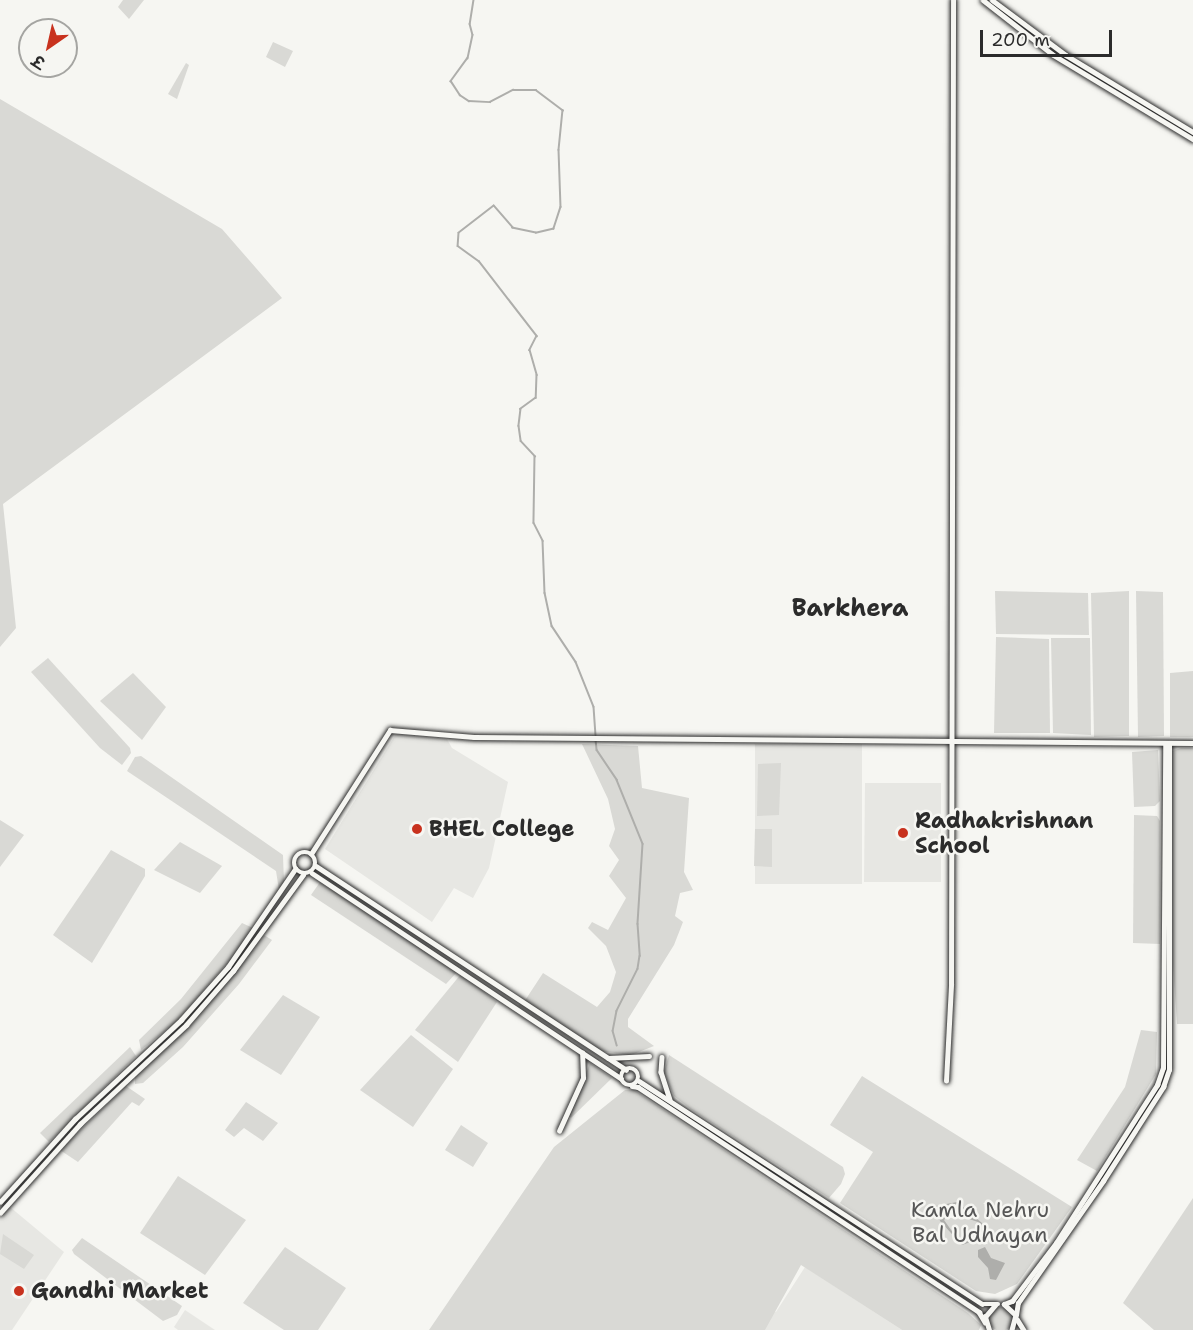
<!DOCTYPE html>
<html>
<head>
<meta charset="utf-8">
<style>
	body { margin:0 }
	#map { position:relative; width:1193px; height:1330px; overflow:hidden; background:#f6f6f2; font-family:"Shantell Sans","Playpen Sans Deva",sans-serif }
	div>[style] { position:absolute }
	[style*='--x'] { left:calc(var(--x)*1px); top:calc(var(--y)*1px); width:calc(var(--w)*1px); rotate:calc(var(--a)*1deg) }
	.built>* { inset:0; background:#e7e7e3 }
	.green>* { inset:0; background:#d9d9d5 }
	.round { border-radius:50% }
	.water>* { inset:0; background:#aeaeab }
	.stream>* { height:1.5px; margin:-0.75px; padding:0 0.75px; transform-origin:0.75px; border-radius:0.75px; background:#aeaeab }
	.roads { filter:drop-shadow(0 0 2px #2b2b2b) drop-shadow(0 0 2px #2b2b2b) }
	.secondary>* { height:4.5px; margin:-2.25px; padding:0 2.25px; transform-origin:2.25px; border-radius:2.25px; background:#f6f6f2 }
	.secondary>.ring { margin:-2.25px; padding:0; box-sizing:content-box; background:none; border:4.5px solid #f6f6f2; border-radius:50% }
	.dots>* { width:16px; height:16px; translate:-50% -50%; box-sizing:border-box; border:3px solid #f6f6f2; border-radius:50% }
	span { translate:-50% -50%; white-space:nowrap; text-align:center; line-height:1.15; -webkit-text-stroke:5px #f6f6f2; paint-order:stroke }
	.poi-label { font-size:22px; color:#2b2b2b; font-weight:700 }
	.left { translate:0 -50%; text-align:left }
	.park-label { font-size:22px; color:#565656 }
	.neighbourhood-label { font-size:24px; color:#2b2b2b; font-weight:700 }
	.north { position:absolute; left:18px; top:18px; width:60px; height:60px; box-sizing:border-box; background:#f6f6f2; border:2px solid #a5a5a2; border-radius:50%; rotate:214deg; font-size:16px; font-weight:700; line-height:24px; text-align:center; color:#2b2b2b }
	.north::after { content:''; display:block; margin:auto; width:21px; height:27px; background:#c8321e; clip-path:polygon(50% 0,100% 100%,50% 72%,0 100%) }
	.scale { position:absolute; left:980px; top:30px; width:132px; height:27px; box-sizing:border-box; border:3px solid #2b2b2b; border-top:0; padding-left:8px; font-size:18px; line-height:21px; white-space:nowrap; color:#2b2b2b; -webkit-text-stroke:4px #f6f6f2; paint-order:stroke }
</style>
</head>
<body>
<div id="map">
	<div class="built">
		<div style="clip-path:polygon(396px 734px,447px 739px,452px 748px,508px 782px,489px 868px,473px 898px,454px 888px,432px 922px,325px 849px)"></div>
		<div style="clip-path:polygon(755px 744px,862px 744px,862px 884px,755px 884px)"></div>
		<div style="clip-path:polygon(865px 783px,941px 783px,941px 882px,864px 882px)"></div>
		<div style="clip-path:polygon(591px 1191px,776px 1312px,805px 1267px,902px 1330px,481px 1330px)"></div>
		<div style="clip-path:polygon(10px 1207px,64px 1252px,12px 1330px,0 1330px,0 1217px)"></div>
		<div style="clip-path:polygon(185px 1310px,215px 1330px,178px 1330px,174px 1327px)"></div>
	</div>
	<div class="green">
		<div style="clip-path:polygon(123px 0,144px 0,129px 19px,118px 7px)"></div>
		<div style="clip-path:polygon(273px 42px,293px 51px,285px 67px,266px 57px)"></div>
		<div style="clip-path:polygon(186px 63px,189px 65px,177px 99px,168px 94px)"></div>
		<div style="clip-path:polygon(0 99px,222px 229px,282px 298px,3px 504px,16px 628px,0 647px)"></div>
		<div style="clip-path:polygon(995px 591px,1088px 593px,1089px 635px,996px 634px)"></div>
		<div style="clip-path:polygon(1129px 591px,1129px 736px,1094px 737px,1091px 593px)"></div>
		<div style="clip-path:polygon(1136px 591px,1163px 592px,1164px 736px,1138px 737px)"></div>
		<div style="clip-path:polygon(996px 637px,1049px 639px,1050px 733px,994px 733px)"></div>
		<div style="clip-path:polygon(1051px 638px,1090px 638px,1091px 735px,1053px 733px)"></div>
		<div style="clip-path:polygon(48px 658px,130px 748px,131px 753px,122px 765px,100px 748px,31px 672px)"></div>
		<div style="clip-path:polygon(1193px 671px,1193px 737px,1170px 737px,1170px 673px)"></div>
		<div style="clip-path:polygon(133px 673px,166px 707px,142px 740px,100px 701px)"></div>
		<div style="clip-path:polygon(582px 744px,638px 746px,642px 788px,689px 798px,684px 872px,693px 890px,680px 893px,675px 916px,683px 922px,674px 945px,628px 1019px,628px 1027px,654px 1046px,631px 1055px,599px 1051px,524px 1002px,543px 973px,597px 1007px,610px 992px,616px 972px,606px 946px,588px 928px,592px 922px,608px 930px,626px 898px,609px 876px,619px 860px,609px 846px,615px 829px,608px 799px)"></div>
		<div style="clip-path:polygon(1181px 748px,1193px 748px,1193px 1024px,1177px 1024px,1173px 964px,1172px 751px)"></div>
		<div style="clip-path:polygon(1158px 750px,1160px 801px,1155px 806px,1134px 807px,1132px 752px)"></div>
		<div style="clip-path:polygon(141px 756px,283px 855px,284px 883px,279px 890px,276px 871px,127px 771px,135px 757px)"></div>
		<div style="clip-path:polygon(781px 763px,779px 815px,757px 816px,758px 764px)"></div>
		<div style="clip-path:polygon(1134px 815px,1157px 816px,1160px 821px,1160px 944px,1133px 943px)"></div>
		<div style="clip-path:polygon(0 820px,24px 835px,0 867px)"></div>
		<div style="clip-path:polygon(755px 829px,772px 829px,772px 867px,754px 866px)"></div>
		<div style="clip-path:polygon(180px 842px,222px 866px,200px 893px,154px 870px)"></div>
		<div style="clip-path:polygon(111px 850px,145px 869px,145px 876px,92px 963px,53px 935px)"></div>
		<div style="clip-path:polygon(319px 871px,462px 966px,318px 873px)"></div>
		<div style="clip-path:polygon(320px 882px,457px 972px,446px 984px,311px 895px)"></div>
		<div style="clip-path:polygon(242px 923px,253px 928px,236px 953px,176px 1022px,141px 1050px,139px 1040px,181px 999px)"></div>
		<div style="clip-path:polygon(264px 935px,272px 940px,239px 984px,183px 1047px,143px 1083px,135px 1084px,135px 1076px,190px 1026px)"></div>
		<div style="clip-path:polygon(461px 974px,497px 1002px,458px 1062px,415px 1030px)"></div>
		<div style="clip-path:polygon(283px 995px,320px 1017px,281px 1075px,240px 1050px)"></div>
		<div style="clip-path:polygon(520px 1004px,617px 1069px,518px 1006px)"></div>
		<div style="clip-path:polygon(1141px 1030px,1157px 1032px,1156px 1074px,1097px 1171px,1077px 1160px,1125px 1087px)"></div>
		<div style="clip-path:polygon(411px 1035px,453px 1069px,413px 1127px,360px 1090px)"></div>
		<div style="clip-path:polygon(130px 1047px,136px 1056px,132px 1060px,49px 1142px,40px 1133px)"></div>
		<div style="clip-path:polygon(669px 1055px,843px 1167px,845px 1174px,841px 1184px,829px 1198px,692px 1110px,674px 1096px,664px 1072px)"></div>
		<div style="clip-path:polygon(590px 1063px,612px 1078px,571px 1118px,569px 1116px)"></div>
		<div style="clip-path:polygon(862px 1076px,1072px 1207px,1017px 1284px,995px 1294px,976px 1291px,840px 1203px,873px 1152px,830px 1125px)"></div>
		<div style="clip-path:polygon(643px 1084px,827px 1206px,642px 1086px)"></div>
		<div style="clip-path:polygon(126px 1086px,145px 1099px,139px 1106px,132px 1102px,78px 1162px,60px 1150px)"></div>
		<div style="clip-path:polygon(625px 1090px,634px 1090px,968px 1313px,981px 1325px,979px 1330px,902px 1330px,801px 1265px,765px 1330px,429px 1330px,554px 1147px)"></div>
		<div style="clip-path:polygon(246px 1102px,278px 1123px,263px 1141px,244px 1128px,234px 1137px,225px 1130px)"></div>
		<div style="clip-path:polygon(461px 1125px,488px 1143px,473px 1167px,445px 1150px)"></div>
		<div style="clip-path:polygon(178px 1176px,246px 1220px,205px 1275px,140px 1233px)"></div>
		<div style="clip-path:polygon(1193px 1198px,1193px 1330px,1154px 1330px,1123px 1303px)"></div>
		<div style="clip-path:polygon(835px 1212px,979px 1307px,978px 1308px)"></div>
		<div style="clip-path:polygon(3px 1234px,34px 1255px,24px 1269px,0 1254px)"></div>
		<div style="clip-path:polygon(82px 1238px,182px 1306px,177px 1315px,163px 1321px,74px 1254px,72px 1250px)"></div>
		<div style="clip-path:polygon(285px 1247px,346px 1288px,318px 1330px,284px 1330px,243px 1303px)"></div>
		<div class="round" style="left:989px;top:1307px;width:24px;height:24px"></div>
	</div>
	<div class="water">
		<div style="clip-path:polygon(evenodd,957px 1202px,982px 1223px,986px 1244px,976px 1240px,962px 1245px,940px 1221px,936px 1206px,957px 1202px,951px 1213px,978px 1222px,981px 1228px,978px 1236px,969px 1242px,956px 1237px,944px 1220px,951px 1213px)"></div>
		<div style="clip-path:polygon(985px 1247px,991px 1258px,1005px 1263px,996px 1280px,990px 1279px,988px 1268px,978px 1257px,978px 1250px)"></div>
	</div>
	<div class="stream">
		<div style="--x:474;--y:0;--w:24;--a:99"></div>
		<div style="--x:470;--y:24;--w:11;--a:75"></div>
		<div style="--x:473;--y:35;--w:24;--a:102"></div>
		<div style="--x:468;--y:58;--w:29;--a:126"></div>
		<div style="--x:451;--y:81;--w:17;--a:57"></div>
		<div style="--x:460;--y:95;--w:11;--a:34"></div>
		<div style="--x:469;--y:101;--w:21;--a:3"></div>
		<div style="--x:490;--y:102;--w:26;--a:-28"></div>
		<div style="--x:513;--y:90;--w:23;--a:0"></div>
		<div style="--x:536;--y:90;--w:34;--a:37"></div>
		<div style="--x:563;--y:110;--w:40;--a:95.7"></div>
		<div style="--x:559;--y:150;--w:57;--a:88"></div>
		<div style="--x:561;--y:207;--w:23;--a:108"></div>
		<div style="--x:554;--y:229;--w:18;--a:167"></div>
		<div style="--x:536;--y:233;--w:24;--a:-168"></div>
		<div style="--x:513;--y:228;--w:29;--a:-131"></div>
		<div style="--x:494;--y:206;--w:44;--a:142.4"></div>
		<div style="--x:459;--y:233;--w:13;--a:94"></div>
		<div style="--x:458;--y:246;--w:26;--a:36"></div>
		<div style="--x:479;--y:261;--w:95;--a:52.3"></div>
		<div style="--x:537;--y:336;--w:16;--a:117"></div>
		<div style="--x:530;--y:350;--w:26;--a:74"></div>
		<div style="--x:537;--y:375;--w:23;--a:92"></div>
		<div style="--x:536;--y:398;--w:19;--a:144"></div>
		<div style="--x:521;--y:409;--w:17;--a:97"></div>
		<div style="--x:519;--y:426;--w:15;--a:82"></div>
		<div style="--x:521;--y:441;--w:21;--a:47"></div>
		<div style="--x:535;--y:456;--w:67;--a:90.9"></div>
		<div style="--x:534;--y:523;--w:20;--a:63"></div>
		<div style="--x:543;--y:541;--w:52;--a:87.8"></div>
		<div style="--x:545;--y:593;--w:34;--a:78"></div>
		<div style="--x:552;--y:626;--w:43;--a:56.3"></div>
		<div style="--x:576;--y:662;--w:48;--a:68.2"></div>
		<div style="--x:594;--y:707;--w:28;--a:86"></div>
		<div style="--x:596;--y:740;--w:10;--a:84"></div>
		<div style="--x:597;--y:750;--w:36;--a:56"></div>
		<div style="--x:617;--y:780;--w:69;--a:67.9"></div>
		<div style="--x:643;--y:844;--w:80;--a:93.6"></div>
		<div style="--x:638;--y:924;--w:32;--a:86"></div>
		<div style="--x:640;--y:956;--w:13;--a:99"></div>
		<div style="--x:638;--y:969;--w:47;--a:116.6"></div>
		<div style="--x:617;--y:1011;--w:20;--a:101"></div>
		<div style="--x:613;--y:1031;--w:15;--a:74"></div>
	</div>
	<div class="roads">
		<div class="secondary">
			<div style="--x:983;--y:0;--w:88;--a:38"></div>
			<div style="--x:1052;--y:54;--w:165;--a:31.1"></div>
			<div style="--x:992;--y:0;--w:92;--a:36.6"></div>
			<div style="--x:1066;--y:55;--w:149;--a:31.2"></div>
			<div class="ring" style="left:294px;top:852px;width:17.5px;height:17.5px"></div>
			<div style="--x:311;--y:854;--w:147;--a:-57.5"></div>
			<div style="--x:390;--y:730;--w:84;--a:4.8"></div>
			<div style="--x:474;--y:737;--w:719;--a:0.48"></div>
			<div style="--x:316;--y:866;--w:371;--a:33.3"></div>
			<div style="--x:312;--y:873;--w:371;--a:33.6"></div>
			<div style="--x:662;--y:1057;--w:15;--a:94"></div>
			<div style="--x:661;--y:1072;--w:29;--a:72"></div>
			<div style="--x:608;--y:1058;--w:41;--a:-2.8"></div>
			<div class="ring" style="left:621px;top:1068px;width:13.5px;height:13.5px"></div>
			<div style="--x:639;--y:1081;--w:409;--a:33"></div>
			<div style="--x:982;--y:1304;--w:16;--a:0"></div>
			<div style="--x:946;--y:1081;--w:97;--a:-87"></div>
			<div style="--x:951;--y:984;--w:984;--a:-89.88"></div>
			<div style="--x:632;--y:1086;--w:6;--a:9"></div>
			<div style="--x:638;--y:1087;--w:409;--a:33.4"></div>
			<div style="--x:979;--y:1312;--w:12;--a:59"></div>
			<div style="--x:559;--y:1131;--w:58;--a:-65.6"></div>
			<div style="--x:583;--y:1078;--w:25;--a:-92"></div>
			<div style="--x:0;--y:1202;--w:112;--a:-47.9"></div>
			<div style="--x:75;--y:1119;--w:145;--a:-43"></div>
			<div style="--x:181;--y:1020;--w:71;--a:-48.4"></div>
			<div style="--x:228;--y:967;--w:119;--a:-55.6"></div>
			<div style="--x:0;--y:1213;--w:120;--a:-48"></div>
			<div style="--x:80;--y:1124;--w:145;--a:-43"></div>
			<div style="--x:186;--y:1025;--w:72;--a:-49"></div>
			<div style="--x:233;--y:971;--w:119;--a:-53.9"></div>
			<div style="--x:1004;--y:1304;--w:9;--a:-21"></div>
			<div style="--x:1012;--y:1301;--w:73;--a:-52.8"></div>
			<div style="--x:1056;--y:1243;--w:188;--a:-57.4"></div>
			<div style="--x:1157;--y:1085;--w:18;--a:-71"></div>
			<div style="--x:1163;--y:1068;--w:324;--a:-89.6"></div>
			<div style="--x:1004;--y:1304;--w:16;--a:43"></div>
			<div style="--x:1016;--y:1315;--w:16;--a:105"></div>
			<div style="--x:1016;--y:1315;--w:12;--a:-81"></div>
			<div style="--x:1018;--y:1303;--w:149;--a:-55.1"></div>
			<div style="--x:1103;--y:1181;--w:112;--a:-57.4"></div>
			<div style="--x:1163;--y:1087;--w:18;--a:-71"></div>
			<div style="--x:1169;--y:1070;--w:326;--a:-90"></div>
			<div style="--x:1017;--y:1319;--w:13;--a:58"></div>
			<div style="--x:989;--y:1330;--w:14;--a:-107"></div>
			<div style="--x:985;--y:1317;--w:16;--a:-50"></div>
		</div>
	</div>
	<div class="dots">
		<div style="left:417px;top:829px;background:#c8321e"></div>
		<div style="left:903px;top:833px;background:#c8321e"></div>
		<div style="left:19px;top:1291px;background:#c8321e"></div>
	</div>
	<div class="poi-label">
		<span class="left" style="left:915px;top:833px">Radhakrishnan<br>School</span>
		<span class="left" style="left:429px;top:829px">BHEL College</span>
		<span class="left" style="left:31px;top:1291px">Gandhi Market</span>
	</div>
	<div class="park-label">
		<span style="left:980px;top:1222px">Kamla Nehru<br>Bal Udhayan</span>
	</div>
	<div class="neighbourhood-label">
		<span style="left:850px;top:609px">Barkhera</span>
	</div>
	<div class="north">उ</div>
	<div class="scale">200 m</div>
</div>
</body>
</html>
